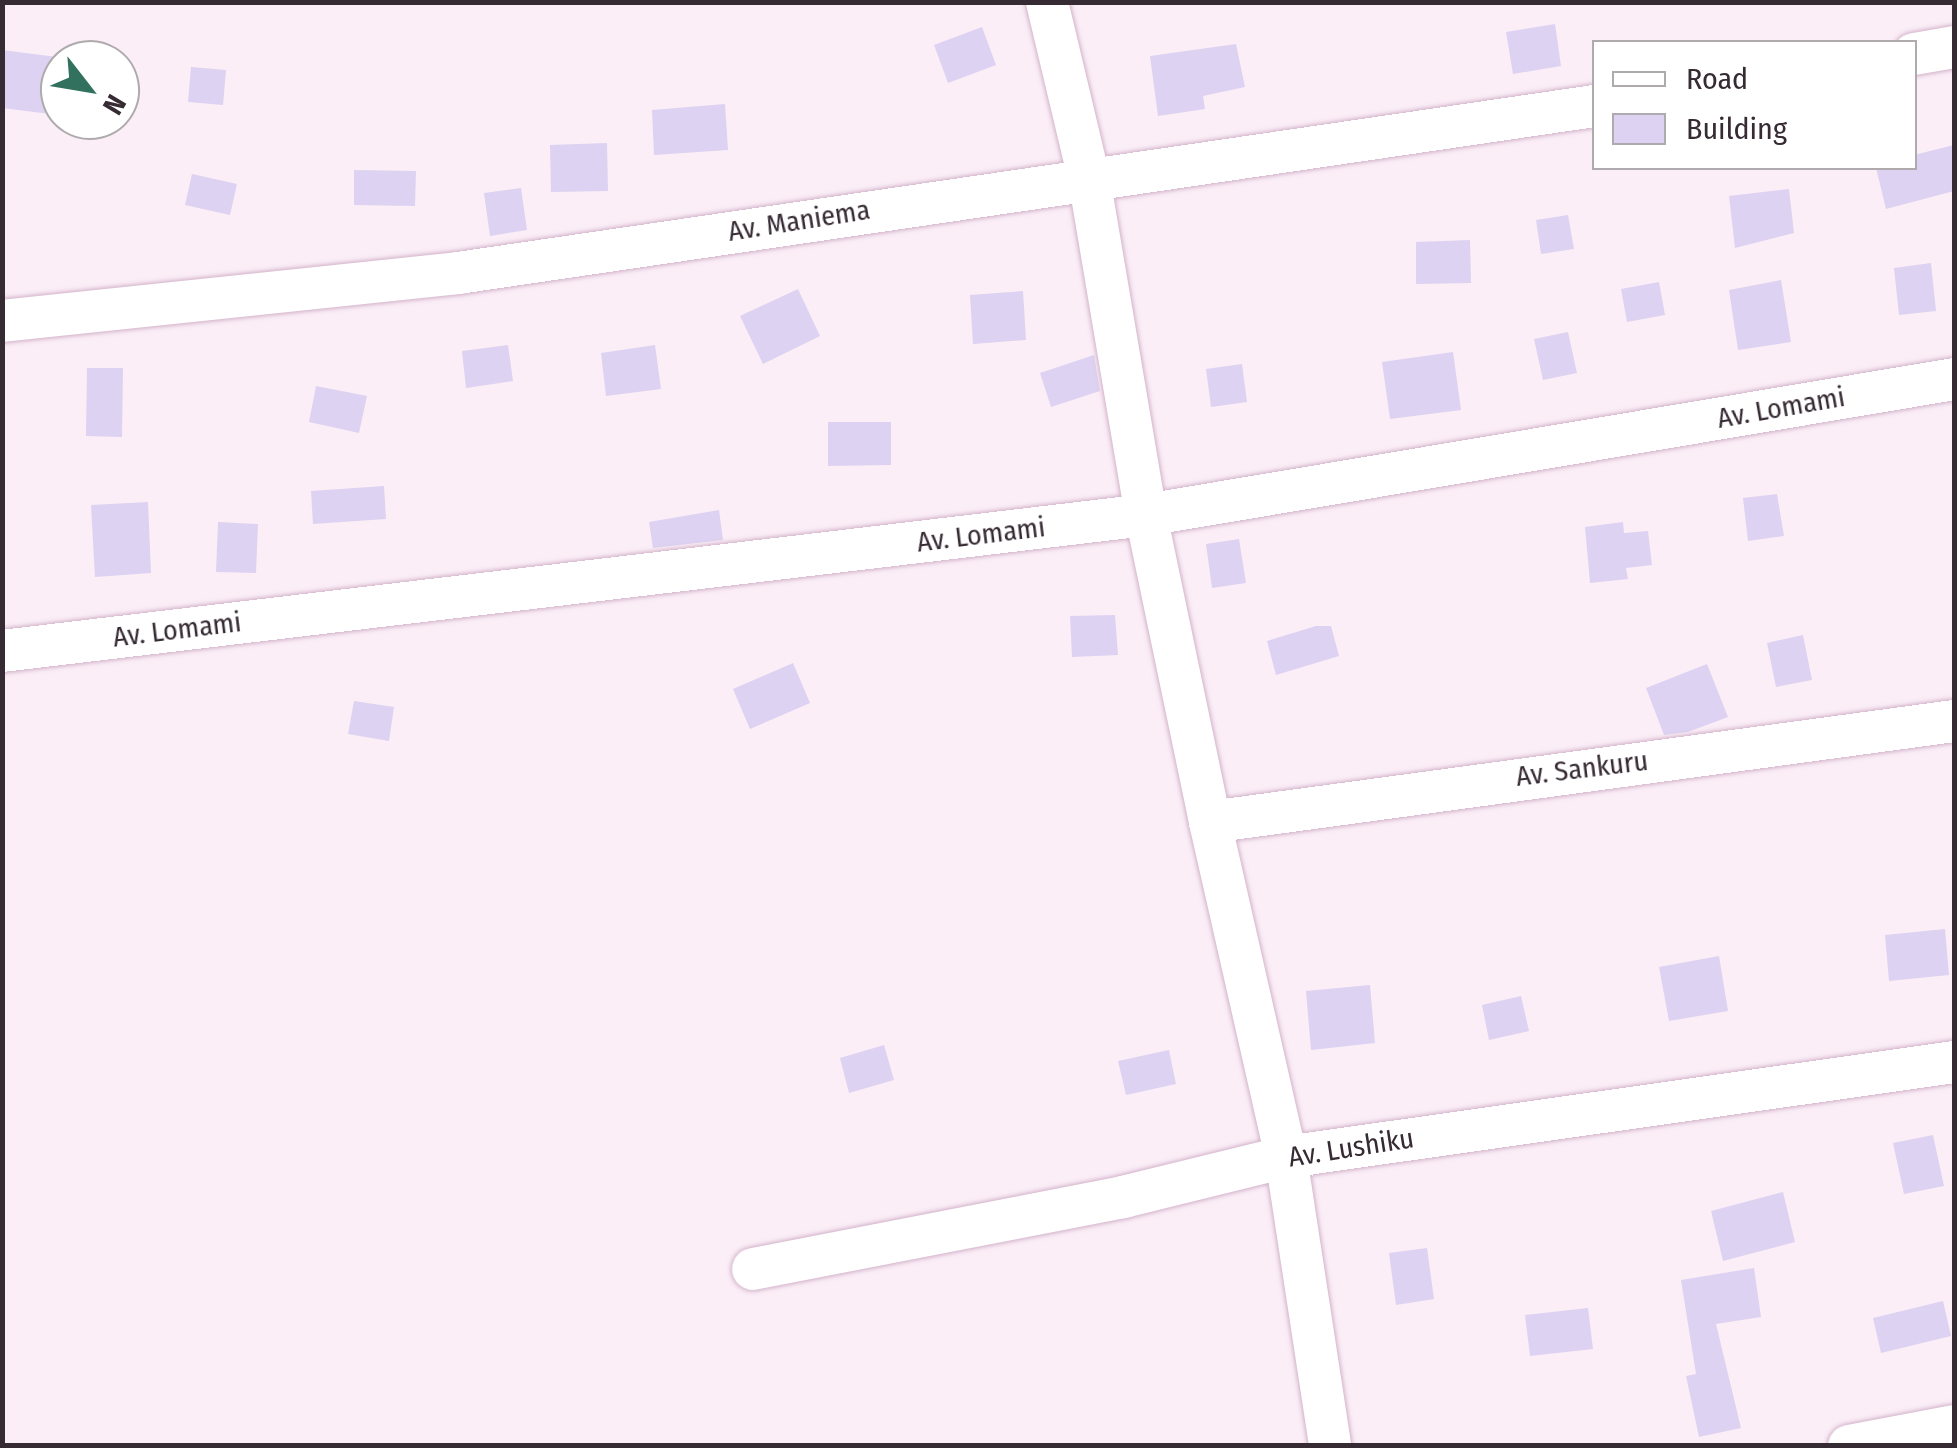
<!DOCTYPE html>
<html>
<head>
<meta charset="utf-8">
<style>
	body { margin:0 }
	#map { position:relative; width:1957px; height:1448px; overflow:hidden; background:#fbeef7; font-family:"Fira Sans Condensed",sans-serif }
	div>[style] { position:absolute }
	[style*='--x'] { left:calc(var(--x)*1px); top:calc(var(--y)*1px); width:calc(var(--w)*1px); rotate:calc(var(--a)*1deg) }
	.building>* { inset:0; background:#ddd2f1 }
	.roads { filter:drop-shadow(0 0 2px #d3b3ca) drop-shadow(0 0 2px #d3b3ca) }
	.minor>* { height:42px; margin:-21px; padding:0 21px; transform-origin:21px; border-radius:21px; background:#fff }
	span { translate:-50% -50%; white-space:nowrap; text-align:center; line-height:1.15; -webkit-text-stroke:8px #fff; paint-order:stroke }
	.street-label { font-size:28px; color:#362a33 }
	.frame { position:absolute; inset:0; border:5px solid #362a33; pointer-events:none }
	.legend { position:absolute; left:1592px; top:40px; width:325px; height:130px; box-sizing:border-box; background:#fff; border:2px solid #afaaad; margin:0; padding:12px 18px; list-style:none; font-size:30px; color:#362a33 }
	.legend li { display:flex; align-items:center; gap:20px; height:50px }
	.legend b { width:50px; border:2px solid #afaaad }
	.north { position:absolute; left:40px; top:40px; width:100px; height:100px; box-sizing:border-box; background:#fff; border:2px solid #afaaad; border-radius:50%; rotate:121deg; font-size:28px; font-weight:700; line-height:40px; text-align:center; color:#362a33 }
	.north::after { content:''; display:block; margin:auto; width:35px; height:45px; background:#32715e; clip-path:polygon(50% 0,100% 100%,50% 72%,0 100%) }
</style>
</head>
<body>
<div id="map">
	<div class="building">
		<div style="clip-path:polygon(1555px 24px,1561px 66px,1513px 74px,1506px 32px)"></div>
		<div style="clip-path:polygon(982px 27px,996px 65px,948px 83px,934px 45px)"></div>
		<div style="clip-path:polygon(1236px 44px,1245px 87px,1203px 96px,1205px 109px,1158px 116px,1150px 56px)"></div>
		<div style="clip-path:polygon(2px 50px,57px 57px,50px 114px,2px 108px)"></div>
		<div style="clip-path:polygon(191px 67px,226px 70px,223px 105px,188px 102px)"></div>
		<div style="clip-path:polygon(725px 104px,728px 150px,654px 155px,652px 110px)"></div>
		<div style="clip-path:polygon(607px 143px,608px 191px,551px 192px,550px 145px)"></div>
		<div style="clip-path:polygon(1954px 145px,1954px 191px,1886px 209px,1876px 168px,1914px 168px,1914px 155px)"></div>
		<div style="clip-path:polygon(354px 170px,416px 171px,415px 206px,354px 205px)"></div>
		<div style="clip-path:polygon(192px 174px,237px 184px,230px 215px,185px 205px)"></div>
		<div style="clip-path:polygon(521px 188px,527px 230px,490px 236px,484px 193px)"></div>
		<div style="clip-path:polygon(1789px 189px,1794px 233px,1735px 248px,1729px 196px)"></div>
		<div style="clip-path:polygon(1568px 215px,1574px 249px,1541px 254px,1536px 220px)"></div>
		<div style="clip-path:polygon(1470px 240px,1471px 283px,1416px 284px,1416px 242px)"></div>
		<div style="clip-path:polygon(1931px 263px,1936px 311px,1899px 315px,1894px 268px)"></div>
		<div style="clip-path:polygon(1781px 280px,1791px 342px,1738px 350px,1729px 290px)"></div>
		<div style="clip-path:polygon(1659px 282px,1665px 315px,1627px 322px,1621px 289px)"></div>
		<div style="clip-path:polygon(798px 289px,820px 336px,763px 364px,740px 316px)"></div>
		<div style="clip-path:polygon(1023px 291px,1026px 340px,973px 344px,970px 295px)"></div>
		<div style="clip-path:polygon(1568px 332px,1577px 373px,1543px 380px,1534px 339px)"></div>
		<div style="clip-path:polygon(508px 345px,513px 381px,466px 388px,462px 351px)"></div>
		<div style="clip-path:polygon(655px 345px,661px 389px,606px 396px,601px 353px)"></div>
		<div style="clip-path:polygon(1453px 352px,1461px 410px,1390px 419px,1382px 362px)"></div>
		<div style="clip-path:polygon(1094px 355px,1100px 391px,1051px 407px,1040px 373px)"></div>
		<div style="clip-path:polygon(1242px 364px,1247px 402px,1211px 407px,1206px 369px)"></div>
		<div style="clip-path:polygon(87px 368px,123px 368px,122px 437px,86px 436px)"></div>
		<div style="clip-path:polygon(316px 386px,367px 396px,359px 433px,309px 422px)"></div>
		<div style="clip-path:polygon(828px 422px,891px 422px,891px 465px,828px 466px)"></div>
		<div style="clip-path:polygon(384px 486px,386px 519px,313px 524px,311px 491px)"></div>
		<div style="clip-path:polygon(1777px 494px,1784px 536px,1748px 541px,1743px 498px)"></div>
		<div style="clip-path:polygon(148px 502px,151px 573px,95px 577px,91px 505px)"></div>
		<div style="clip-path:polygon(719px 510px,723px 540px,653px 548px,649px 522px)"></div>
		<div style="clip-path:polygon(218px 522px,258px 524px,256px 573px,216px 572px)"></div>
		<div style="clip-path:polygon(1623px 522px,1624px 533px,1648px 531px,1652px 565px,1626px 568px,1628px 579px,1590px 583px,1585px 527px)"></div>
		<div style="clip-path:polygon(1239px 539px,1246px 583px,1212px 588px,1206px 544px)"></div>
		<div style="clip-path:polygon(1115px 615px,1118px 655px,1072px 657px,1070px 616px)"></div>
		<div style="clip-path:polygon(1316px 626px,1331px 626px,1339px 656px,1276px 675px,1267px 641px)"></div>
		<div style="clip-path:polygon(1803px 635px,1812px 680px,1776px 687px,1767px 643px)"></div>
		<div style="clip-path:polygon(793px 663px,810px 703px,750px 729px,733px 689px)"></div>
		<div style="clip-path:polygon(1707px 664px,1728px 717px,1688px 732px,1664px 735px,1646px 688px)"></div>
		<div style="clip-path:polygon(354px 701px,394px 707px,389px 741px,348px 734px)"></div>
		<div style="clip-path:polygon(1945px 929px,1949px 975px,1889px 981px,1885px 935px)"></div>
		<div style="clip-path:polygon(1719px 956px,1728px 1011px,1669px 1021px,1659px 967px)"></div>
		<div style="clip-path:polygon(1370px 985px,1375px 1043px,1311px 1050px,1306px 991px)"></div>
		<div style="clip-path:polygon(1521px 996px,1529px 1031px,1489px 1040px,1482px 1005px)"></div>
		<div style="clip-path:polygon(884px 1045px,894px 1080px,849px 1093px,840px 1058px)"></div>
		<div style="clip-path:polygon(1169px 1050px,1176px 1084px,1126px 1095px,1118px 1061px)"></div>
		<div style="clip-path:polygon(1933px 1135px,1944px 1186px,1904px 1194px,1893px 1143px)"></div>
		<div style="clip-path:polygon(1783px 1192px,1795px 1242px,1723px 1261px,1711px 1211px)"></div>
		<div style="clip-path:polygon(1427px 1248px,1434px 1299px,1396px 1305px,1389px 1253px)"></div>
		<div style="clip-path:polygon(1754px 1268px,1761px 1317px,1716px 1324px,1741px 1428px,1699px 1437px,1686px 1376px,1696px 1374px,1681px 1280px)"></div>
		<div style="clip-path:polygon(1943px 1301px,1951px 1336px,1881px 1353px,1873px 1318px)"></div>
		<div style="clip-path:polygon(1588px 1308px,1593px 1349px,1530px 1356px,1525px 1315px)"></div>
	</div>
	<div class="roads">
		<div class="minor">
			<div style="--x:1047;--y:2;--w:181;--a:76.6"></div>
			<div style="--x:1089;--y:178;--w:342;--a:80.4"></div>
			<div style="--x:1146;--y:515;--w:314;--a:78.2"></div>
			<div style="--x:1210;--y:822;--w:344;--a:77.2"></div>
			<div style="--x:1286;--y:1157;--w:292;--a:81.3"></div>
			<div style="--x:1914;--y:54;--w:41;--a:-9.9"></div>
			<div style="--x:2;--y:321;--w:459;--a:-6"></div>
			<div style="--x:458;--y:273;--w:1148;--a:-8.36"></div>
			<div style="--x:2;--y:651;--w:1152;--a:-6.78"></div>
			<div style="--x:1146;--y:515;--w:819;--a:-9.55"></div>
			<div style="--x:1210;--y:822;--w:751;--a:-7.73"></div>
			<div style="--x:753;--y:1269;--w:377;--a:-11"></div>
			<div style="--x:1123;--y:1197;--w:168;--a:-13.8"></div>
			<div style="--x:1286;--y:1157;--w:675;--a:-8.09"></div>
			<div style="--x:1849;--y:1446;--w:107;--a:-10.8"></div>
		</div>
	</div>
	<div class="street-label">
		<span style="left:799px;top:221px;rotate:-9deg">Av. Maniema</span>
		<span style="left:1781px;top:408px;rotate:-10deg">Av. Lomami</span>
		<span style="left:981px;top:535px;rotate:-7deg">Av. Lomami</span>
		<span style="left:177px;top:630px;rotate:-7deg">Av. Lomami</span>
		<span style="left:1582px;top:769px;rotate:-7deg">Av. Sankuru</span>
		<span style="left:1351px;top:1148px;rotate:-9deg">Av. Lushiku</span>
	</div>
	<div class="frame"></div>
	<ul class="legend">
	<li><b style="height:12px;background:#fff"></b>Road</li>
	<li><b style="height:28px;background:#ddd2f1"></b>Building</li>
	</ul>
	<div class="north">N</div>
</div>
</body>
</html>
